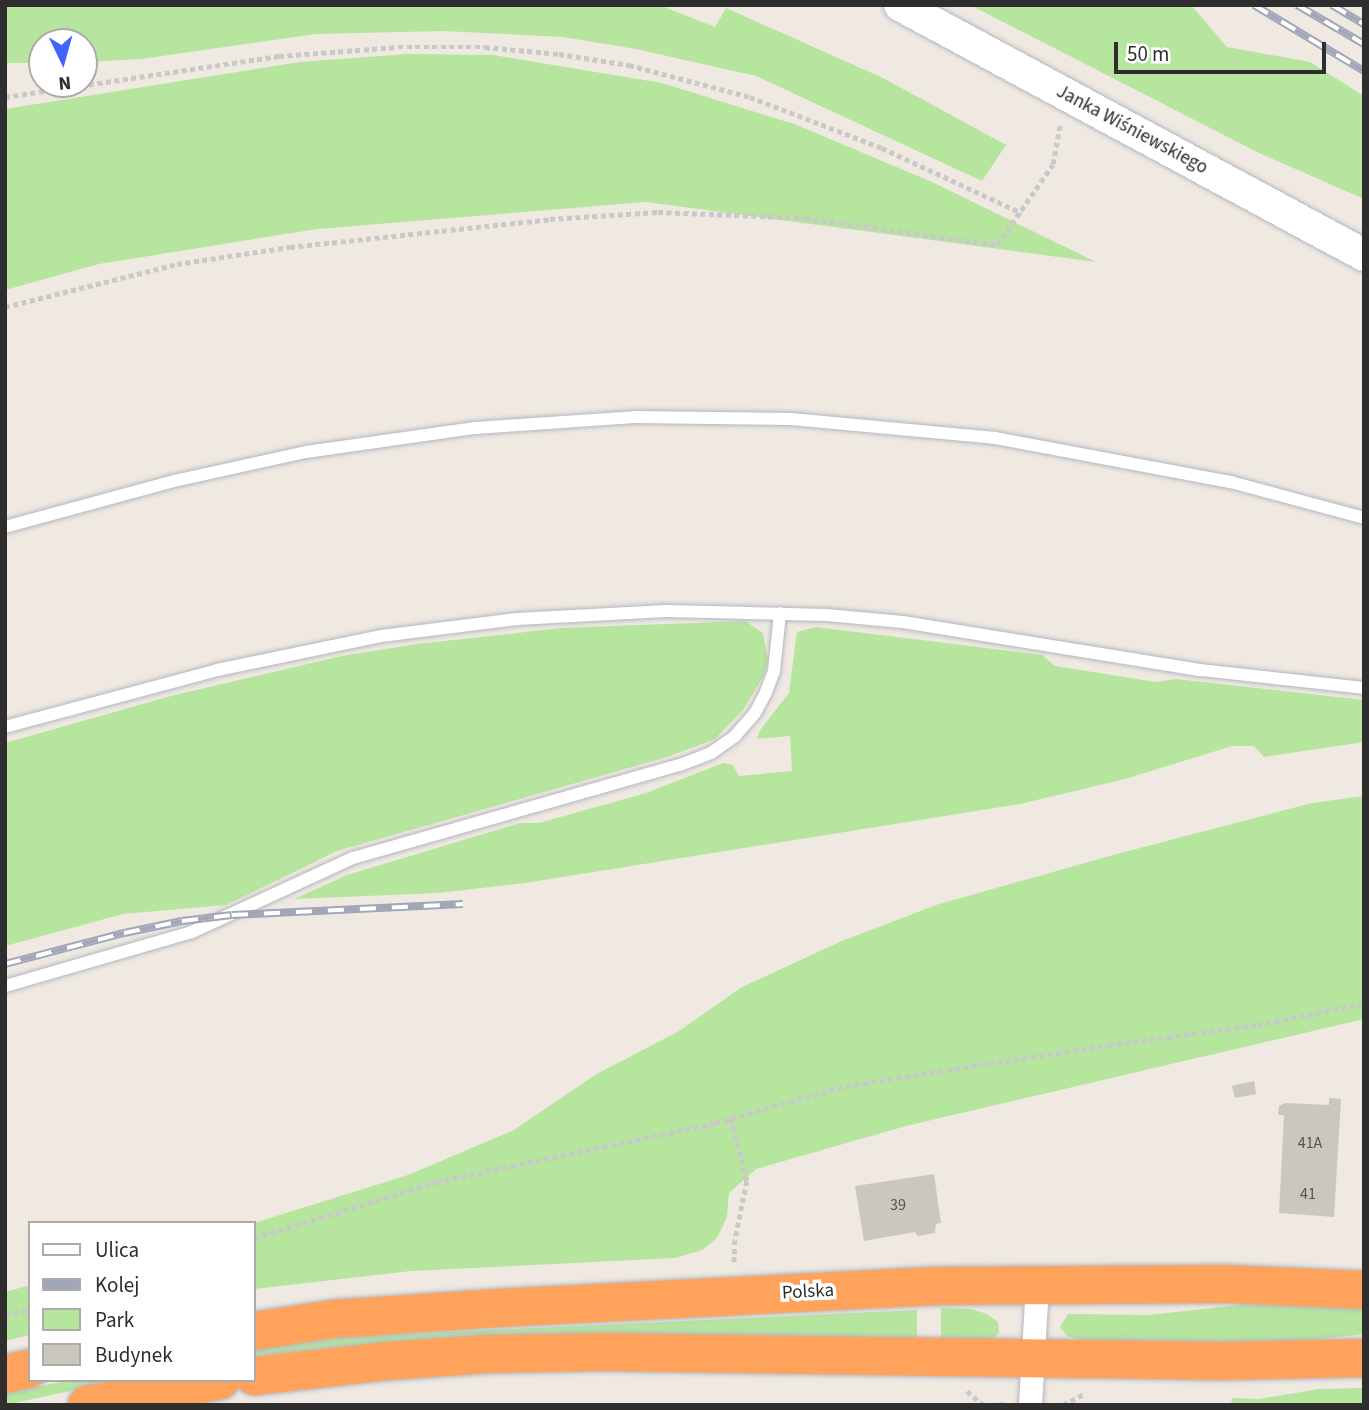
<!DOCTYPE html>
<html>
<head>
<meta charset="utf-8">
<style>
	body { margin:0 }
	#map { position:relative; width:1369px; height:1410px; overflow:hidden; background:#efe9e1; font-family:"Source Sans 3",sans-serif }
	div>[style] { position:absolute }
	[style*='--x'] { left:calc(var(--x)*1px); top:calc(var(--y)*1px); width:calc(var(--w)*1px); rotate:calc(var(--a)*1deg) }
	.green>* { inset:0; background:#b6e59e }
	.building>* { inset:0; background:#cbc7bf }
	.path>* { height:4.5px; margin-top:-2.25px; transform-origin:0; background:repeating-linear-gradient(90deg,#c9c9c9 0 5px,transparent 0 8.5px) }
	.roads { filter:drop-shadow(0 0 2px #b4b7c1) drop-shadow(0 0 2px #b4b7c1) }
	.lane>* { height:12px; margin:-6px; padding:0 6px; transform-origin:6px; border-radius:6px; background:#fff }
	.street>* { height:23px; margin:-11.5px; padding:0 11.5px; transform-origin:11.5px; border-radius:11.5px; background:#fff }
	.secondary>* { height:32px; margin:-16px; padding:0 16px; transform-origin:16px; border-radius:16px; background:#fff }
	.highway>* { height:38px; margin:-19px; padding:0 19px; transform-origin:19px; border-radius:19px; background:#ffa35c }
	.rail>* { height:8px; margin-top:-4px; transform-origin:0; background:repeating-linear-gradient(90deg,#fff 0 16px,#a3a6b8 0 32px); box-sizing:border-box; border-block:2px solid #a3a6b8 }
	span { translate:-50% -50%; white-space:nowrap; text-align:center; line-height:1.15; -webkit-text-stroke:7px #fff; paint-order:stroke }
	.number-label { font-size:16px; color:#555452 }
	.number-label span { -webkit-text-stroke-width:0 }
	.street-label { font-size:19px; color:#2e2e2e }
	.frame { position:absolute; inset:0; border:7px solid #2e2e2e; pointer-events:none }
	.legend { position:absolute; left:28px; top:1221px; width:228px; height:161px; box-sizing:border-box; background:#fff; border:2px solid #ababab; margin:0; padding:9px 12px; list-style:none; font-size:21px; color:#2e2e2e }
	.legend li { display:flex; align-items:center; gap:14px; height:35px }
	.legend b { width:35px; border:2px solid #ababab }
	.north { position:absolute; left:28px; top:28px; width:70px; height:70px; box-sizing:border-box; background:#fff; border:2px solid #ababab; border-radius:50%; rotate:175deg; font-size:19px; font-weight:700; line-height:28px; text-align:center; color:#2e2e2e }
	.north::after { content:''; display:block; margin:auto; width:24px; height:32px; background:#4264fb; clip-path:polygon(50% 0,100% 100%,50% 72%,0 100%) }
	.scale { position:absolute; left:1114px; top:42px; width:212px; height:32px; box-sizing:border-box; border:4px solid #2e2e2e; border-top:0; padding-left:9px; font-size:21px; line-height:24px; white-space:nowrap; color:#2e2e2e; -webkit-text-stroke:5px #fff; paint-order:stroke }
</style>
</head>
<body>
<div id="map">
	<div class="green">
		<div style="clip-path:polygon(5px 5px,659px 5px,715px 27px,726px 8px,883px 78px,1006px 145px,982px 181px,756px 76px,636px 49px,563px 37px,444px 31px,316px 34px,141px 59px,84px 62px,84px 42px,42px 42px,42px 63px,5px 63px)"></div>
		<div style="clip-path:polygon(970px 5px,1191px 5px,1227px 47px,1310px 62px,1364px 96px,1364px 199px,1259px 153px)"></div>
		<div style="clip-path:polygon(408px 54px,493px 55px,662px 83px,794px 124px,930px 181px,1096px 262px,646px 202px,317px 229px,99px 264px,5px 290px,5px 109px,300px 62px)"></div>
		<div style="clip-path:polygon(745px 621px,763px 633px,768px 660px,764px 675px,743px 710px,715px 739px,667px 757px,337px 851px,226px 905px,123px 914px,5px 946px,5px 743px,171px 696px,342px 656px,417px 644px,561px 628px)"></div>
		<div style="clip-path:polygon(816px 627px,1042px 655px,1055px 666px,1156px 682px,1176px 679px,1364px 700px,1364px 742px,1264px 757px,1254px 746px,1232px 746px,1125px 779px,1020px 804px,525px 883px,438px 893px,294px 899px,347px 875px,520px 823px,539px 823px,646px 793px,723px 763px,733px 765px,739px 776px,792px 771px,790px 736px,757px 739px,760px 730px,789px 693px,797px 632px)"></div>
		<div style="clip-path:polygon(1364px 796px,1364px 1019px,906px 1126px,756px 1169px,729px 1193px,727px 1217px,717px 1238px,702px 1250px,675px 1258px,411px 1271px,254px 1289px,254px 1223px,408px 1175px,514px 1130px,595px 1075px,679px 1031px,742px 987px,842px 941px,936px 905px,1113px 855px,1312px 803px)"></div>
		<div style="clip-path:polygon(30px 1285px,30px 1335px,5px 1341px,5px 1292px)"></div>
		<div style="clip-path:polygon(1248px 1304px,1364px 1309px,1364px 1334px,1293px 1342px,1086px 1341px,1067px 1336px,1060px 1327px,1068px 1314px,1149px 1315px)"></div>
		<div style="clip-path:polygon(941px 1308px,971px 1309px,987px 1314px,998px 1322px,999px 1333px,989px 1341px,941px 1338px)"></div>
		<div style="clip-path:polygon(917px 1310px,917px 1339px,370px 1344px,254px 1356px,254px 1348px,361px 1336px)"></div>
		<div style="clip-path:polygon(71px 1380px,121px 1380px,5px 1405px,5px 1393px)"></div>
		<div style="clip-path:polygon(1364px 1388px,1364px 1405px,1231px 1405px,1232px 1398px,1259px 1399px,1319px 1389px)"></div>
	</div>
	<div class="building">
		<div style="clip-path:polygon(1254px 1081px,1256px 1094px,1235px 1098px,1232px 1086px)"></div>
		<div style="clip-path:polygon(1329px 1098px,1341px 1099px,1334px 1217px,1279px 1213px,1284px 1115px,1278px 1115px,1279px 1106px,1285px 1103px,1329px 1105px)"></div>
		<div style="clip-path:polygon(934px 1174px,941px 1223px,936px 1224px,935px 1233px,918px 1236px,915px 1232px,864px 1241px,855px 1186px)"></div>
	</div>
	<div class="path">
		<div style="--x:5;--y:97;--w:277;--a:-8.5"></div>
		<div style="--x:279;--y:56;--w:119;--a:-4.3"></div>
		<div style="--x:398;--y:47;--w:87;--a:0"></div>
		<div style="--x:485;--y:47;--w:74;--a:5.4"></div>
		<div style="--x:559;--y:54;--w:71;--a:8.9"></div>
		<div style="--x:629;--y:65;--w:125;--a:14.8"></div>
		<div style="--x:750;--y:97;--w:142;--a:21.1"></div>
		<div style="--x:882;--y:148;--w:154;--a:24.9"></div>
		<div style="--x:5;--y:307;--w:177;--a:-14"></div>
		<div style="--x:177;--y:264;--w:114;--a:-8.6"></div>
		<div style="--x:290;--y:247;--w:262;--a:-6.1"></div>
		<div style="--x:550;--y:219;--w:108;--a:-3.7"></div>
		<div style="--x:658;--y:212;--w:147;--a:2.3"></div>
		<div style="--x:805;--y:218;--w:194;--a:8"></div>
		<div style="--x:997;--y:245;--w:98;--a:-55.3"></div>
		<div style="--x:1053;--y:164;--w:39;--a:-80"></div>
		<div style="--x:731;--y:1118;--w:65;--a:75.7"></div>
		<div style="--x:747;--y:1181;--w:60;--a:101.5"></div>
		<div style="--x:735;--y:1240;--w:24;--a:92"></div>
		<div style="--x:254;--y:1238;--w:190;--a:-17.1"></div>
		<div style="--x:436;--y:1182;--w:285;--a:-11.9"></div>
		<div style="--x:715;--y:1123;--w:136;--a:-15.8"></div>
		<div style="--x:846;--y:1086;--w:265;--a:-8.9"></div>
		<div style="--x:1108;--y:1045;--w:151;--a:-7.6"></div>
		<div style="--x:1258;--y:1025;--w:108;--a:-11.7"></div>
		<div style="--x:5;--y:1315;--w:26;--a:-13"></div>
		<div style="--x:967;--y:1391;--w:21;--a:41"></div>
		<div style="--x:991;--y:1405;--w:16;--a:-4"></div>
		<div style="--x:1063;--y:1405;--w:24;--a:-28"></div>
	</div>
	<div class="roads">
		<div class="lane">
			<div style="--x:5;--y:527;--w:175;--a:-15.2"></div>
			<div style="--x:174;--y:481;--w:135;--a:-12.4"></div>
			<div style="--x:306;--y:452;--w:171;--a:-8.1"></div>
			<div style="--x:475;--y:428;--w:160;--a:-3.9"></div>
			<div style="--x:635;--y:417;--w:156;--a:0.7"></div>
			<div style="--x:791;--y:419;--w:205;--a:5.3"></div>
			<div style="--x:995;--y:438;--w:240;--a:10.6"></div>
			<div style="--x:1231;--y:482;--w:138;--a:15.1"></div>
			<div style="--x:5;--y:727;--w:220;--a:-15"></div>
			<div style="--x:217;--y:670;--w:167;--a:-11.7"></div>
			<div style="--x:381;--y:636;--w:137;--a:-7.1"></div>
			<div style="--x:517;--y:619;--w:149;--a:-3.1"></div>
			<div style="--x:666;--y:611;--w:161;--a:1.4"></div>
			<div style="--x:827;--y:615;--w:76;--a:5.3"></div>
			<div style="--x:903;--y:622;--w:302;--a:9.2"></div>
			<div style="--x:1201;--y:670;--w:164;--a:6.3"></div>
			<div style="--x:5;--y:986;--w:195;--a:-16.1"></div>
			<div style="--x:192;--y:932;--w:177;--a:-24.7"></div>
			<div style="--x:353;--y:858;--w:340;--a:-15.9"></div>
			<div style="--x:680;--y:765;--w:33;--a:-21"></div>
			<div style="--x:711;--y:753;--w:29;--a:-35"></div>
			<div style="--x:735;--y:736;--w:30;--a:-49"></div>
			<div style="--x:755;--y:713;--w:24;--a:-62"></div>
			<div style="--x:766;--y:692;--w:22;--a:-69"></div>
			<div style="--x:774;--y:671;--w:58;--a:-84.1"></div>
		</div>
		<div class="street">
			<div style="--x:1030;--y:1405;--w:122;--a:-86.7"></div>
		</div>
		<div class="secondary">
			<div style="--x:900;--y:5;--w:527;--a:28.32"></div>
		</div>
		<div class="highway">
			<div style="--x:254;--y:1331;--w:80;--a:-8.6"></div>
			<div style="--x:333;--y:1319;--w:166;--a:-3.8"></div>
			<div style="--x:499;--y:1308;--w:436;--a:-2.9"></div>
			<div style="--x:934;--y:1286;--w:293;--a:-0.4"></div>
			<div style="--x:1227;--y:1284;--w:137;--a:2.5"></div>
			<div style="--x:5;--y:1374;--w:26;--a:-13"></div>
			<div style="--x:254;--y:1376;--w:135;--a:-6.4"></div>
			<div style="--x:388;--y:1361;--w:100;--a:-4"></div>
			<div style="--x:488;--y:1354;--w:115;--a:-1"></div>
			<div style="--x:603;--y:1352;--w:619;--a:0.83"></div>
			<div style="--x:1222;--y:1361;--w:142;--a:-1.2"></div>
			<div style="--x:87;--y:1405;--w:136;--a:-10.6"></div>
		</div>
	</div>
	<div class="rail">
		<div style="--x:1254;--y:5;--w:128;--a:31"></div>
		<div style="--x:1297;--y:5;--w:78;--a:30.2"></div>
		<div style="--x:1332;--y:5;--w:37;--a:31"></div>
		<div style="--x:5;--y:964;--w:123;--a:-14.6"></div>
		<div style="--x:124;--y:933;--w:59;--a:-11.7"></div>
		<div style="--x:182;--y:921;--w:50;--a:-6.8"></div>
		<div style="--x:232;--y:915;--w:231;--a:-2.7"></div>
	</div>
	<div class="number-label">
		<span style="left:1310px;top:1143px">41A</span>
		<span style="left:1308px;top:1194px">41</span>
		<span style="left:898px;top:1205px">39</span>
	</div>
	<div class="street-label">
		<span style="left:1132px;top:130px;rotate:28deg">Janka Wiśniewskiego</span>
		<span style="left:808px;top:1292px;rotate:-3deg">Polska</span>
	</div>
	<div class="frame"></div>
	<ul class="legend">
	<li><b style="height:9px;background:#fff"></b>Ulica</li>
	<li><b style="height:9px;background:#a3a6b8"></b>Kolej</li>
	<li><b style="height:19px;background:#b6e59e"></b>Park</li>
	<li><b style="height:19px;background:#cbc7bf"></b>Budynek</li>
	</ul>
	<div class="north">N</div>
	<div class="scale">50 m</div>
</div>
</body>
</html>
